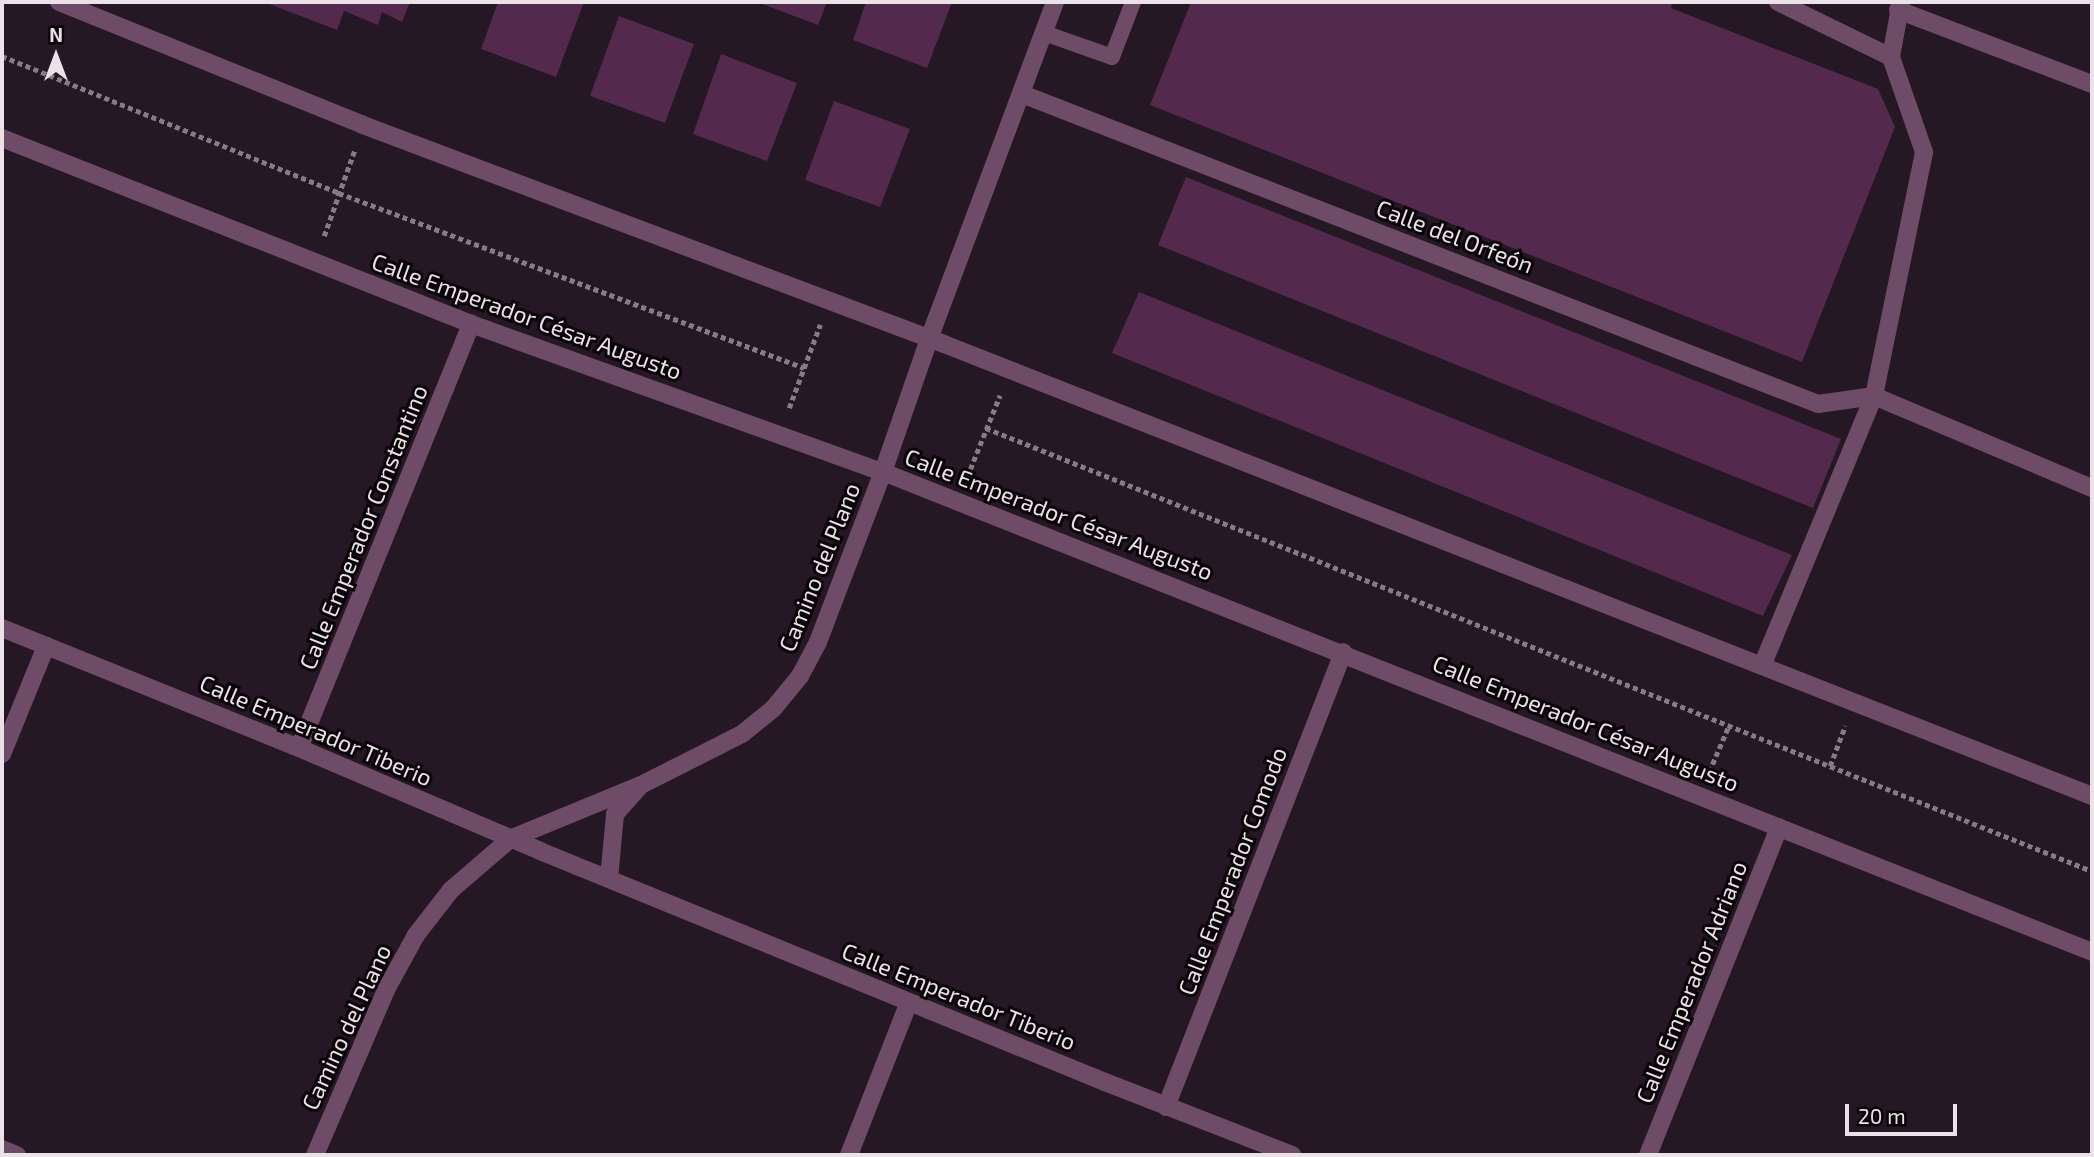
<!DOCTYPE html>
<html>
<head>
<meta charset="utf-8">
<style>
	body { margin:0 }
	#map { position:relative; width:2094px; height:1157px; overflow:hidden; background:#251723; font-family:"Exo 2",sans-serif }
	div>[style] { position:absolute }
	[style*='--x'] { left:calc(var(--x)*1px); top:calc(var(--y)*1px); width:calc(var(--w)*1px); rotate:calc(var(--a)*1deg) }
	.building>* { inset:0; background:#532a4d }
	.path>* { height:4.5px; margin-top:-2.25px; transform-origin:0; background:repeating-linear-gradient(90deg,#877b85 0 5px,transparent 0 8.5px) }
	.lane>* { height:16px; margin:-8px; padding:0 8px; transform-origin:8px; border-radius:8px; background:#6e4c68 }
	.street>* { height:18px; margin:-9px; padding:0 9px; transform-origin:9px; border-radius:9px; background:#6e4c68 }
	span { translate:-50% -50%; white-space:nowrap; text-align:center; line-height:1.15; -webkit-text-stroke:6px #0a0509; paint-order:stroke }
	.street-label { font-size:23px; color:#ebe1e9 }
	.frame { position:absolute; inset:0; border:4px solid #ebe1e9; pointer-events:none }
	.north { position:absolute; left:21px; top:21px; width:70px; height:70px; -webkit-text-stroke:5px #0a0509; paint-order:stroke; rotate:0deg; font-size:19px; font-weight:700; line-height:28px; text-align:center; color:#ebe1e9 }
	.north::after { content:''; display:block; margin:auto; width:24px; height:32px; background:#ebe1e9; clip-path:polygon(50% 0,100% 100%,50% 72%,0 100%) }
	.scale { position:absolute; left:1845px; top:1104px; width:112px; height:32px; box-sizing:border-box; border:4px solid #ebe1e9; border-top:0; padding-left:9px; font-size:21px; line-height:24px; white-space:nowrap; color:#ebe1e9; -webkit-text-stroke:5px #0a0509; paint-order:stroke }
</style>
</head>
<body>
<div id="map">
	<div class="building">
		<div style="clip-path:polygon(264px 2px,410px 2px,402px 22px,382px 12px,378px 25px,344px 11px,337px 30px)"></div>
		<div style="clip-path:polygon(498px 2px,584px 2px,556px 77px,481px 49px)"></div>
		<div style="clip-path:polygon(757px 2px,827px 2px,818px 25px)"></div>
		<div style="clip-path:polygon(866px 2px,952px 2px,927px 68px,853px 40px)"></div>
		<div style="clip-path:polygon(1191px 2px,1673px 2px,1671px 8px,1878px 89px,1895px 127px,1802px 362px,1150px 105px)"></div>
		<div style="clip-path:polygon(619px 16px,694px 44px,665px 123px,590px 96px)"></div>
		<div style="clip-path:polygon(721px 54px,797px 83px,767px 161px,693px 134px)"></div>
		<div style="clip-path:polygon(834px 101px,910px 129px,880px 207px,805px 180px)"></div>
		<div style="clip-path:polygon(1186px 177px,1841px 439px,1813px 508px,1158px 245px)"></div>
		<div style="clip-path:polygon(1139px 292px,1792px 555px,1763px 616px,1112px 353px)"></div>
	</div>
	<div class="path">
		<div style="--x:2;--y:56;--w:364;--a:22.1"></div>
		<div style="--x:339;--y:193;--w:497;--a:20.6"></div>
		<div style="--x:324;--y:236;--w:92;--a:-70.4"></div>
		<div style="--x:789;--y:408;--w:89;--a:-69.5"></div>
		<div style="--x:986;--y:428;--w:1191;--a:21.83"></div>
		<div style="--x:967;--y:477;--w:88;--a:-68.1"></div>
		<div style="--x:1830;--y:766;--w:43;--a:-69.4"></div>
		<div style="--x:1709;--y:772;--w:51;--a:-66.9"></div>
	</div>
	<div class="lane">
		<div style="--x:1044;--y:33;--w:72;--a:19.4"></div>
		<div style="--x:1112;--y:57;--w:59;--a:-69.1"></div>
	</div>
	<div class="street">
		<div style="--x:59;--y:2;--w:328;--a:22"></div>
		<div style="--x:363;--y:125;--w:621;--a:20.65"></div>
		<div style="--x:944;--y:344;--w:1234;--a:21.49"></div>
		<div style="--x:1778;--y:2;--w:126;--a:26"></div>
		<div style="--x:1898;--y:10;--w:208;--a:20.9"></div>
		<div style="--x:1022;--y:94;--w:854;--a:21.28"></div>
		<div style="--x:1818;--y:404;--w:57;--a:-8.1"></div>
		<div style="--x:2;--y:138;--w:505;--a:21.63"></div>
		<div style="--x:471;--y:324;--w:438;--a:19.8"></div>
		<div style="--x:883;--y:472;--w:1301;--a:21.65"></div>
		<div style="--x:1874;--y:396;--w:237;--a:22.9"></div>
		<div style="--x:2;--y:628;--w:320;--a:22"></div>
		<div style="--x:299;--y:748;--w:262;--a:23.1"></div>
		<div style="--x:540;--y:851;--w:610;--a:22.24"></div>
		<div style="--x:1105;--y:1082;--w:201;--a:21.3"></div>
		<div style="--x:1762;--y:666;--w:292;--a:-67.5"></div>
		<div style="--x:1874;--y:396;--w:249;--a:-78.4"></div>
		<div style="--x:1924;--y:152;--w:101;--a:-109.2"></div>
		<div style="--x:1891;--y:57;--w:56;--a:-79.7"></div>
		<div style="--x:299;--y:748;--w:458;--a:-67.9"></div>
		<div style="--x:2;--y:754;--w:117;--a:-67.8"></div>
		<div style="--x:609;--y:879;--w:65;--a:-84.7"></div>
		<div style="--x:615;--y:814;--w:36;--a:-48"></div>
		<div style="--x:1166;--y:1107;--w:488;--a:-68.7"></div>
		<div style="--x:2;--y:1149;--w:16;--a:22"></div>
		<div style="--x:315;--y:1155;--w:182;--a:-66.7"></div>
		<div style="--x:387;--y:988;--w:60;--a:-61.3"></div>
		<div style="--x:416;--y:935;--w:57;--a:-52.1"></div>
		<div style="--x:451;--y:890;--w:78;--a:-40.8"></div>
		<div style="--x:510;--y:839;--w:142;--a:-22.4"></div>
		<div style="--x:641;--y:785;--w:113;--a:-26.8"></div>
		<div style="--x:742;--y:734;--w:40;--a:-39"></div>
		<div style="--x:773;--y:709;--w:43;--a:-50.7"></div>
		<div style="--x:800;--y:676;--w:38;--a:-62"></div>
		<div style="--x:818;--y:642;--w:182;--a:-69.1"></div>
		<div style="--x:883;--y:472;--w:141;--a:-70.9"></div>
		<div style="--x:929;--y:339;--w:360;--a:-69.5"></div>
		<div style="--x:849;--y:1155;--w:164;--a:-68.6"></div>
		<div style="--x:1648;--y:1155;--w:353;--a:-68.2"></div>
	</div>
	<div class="street-label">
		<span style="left:1455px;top:236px;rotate:21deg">Calle del Orfeón</span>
		<span style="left:527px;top:316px;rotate:20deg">Calle Emperador César Augusto</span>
		<span style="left:1059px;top:514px;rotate:21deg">Calle Emperador César Augusto</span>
		<span style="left:363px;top:527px;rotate:-68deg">Calle Emperador Constantino</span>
		<span style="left:819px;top:567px;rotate:-68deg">Camino del Plano</span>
		<span style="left:1586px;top:723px;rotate:22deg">Calle Emperador César Augusto</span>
		<span style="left:316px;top:730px;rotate:23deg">Calle Emperador Tiberio</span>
		<span style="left:1232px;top:871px;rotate:-69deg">Calle Emperador Comodo</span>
		<span style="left:1691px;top:982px;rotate:-68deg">Calle Emperador Adriano</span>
		<span style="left:959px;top:996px;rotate:22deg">Calle Emperador Tiberio</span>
		<span style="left:346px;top:1027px;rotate:-65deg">Camino del Plano</span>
	</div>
	<div class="frame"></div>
	<div class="north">N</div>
	<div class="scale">20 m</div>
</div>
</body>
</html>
